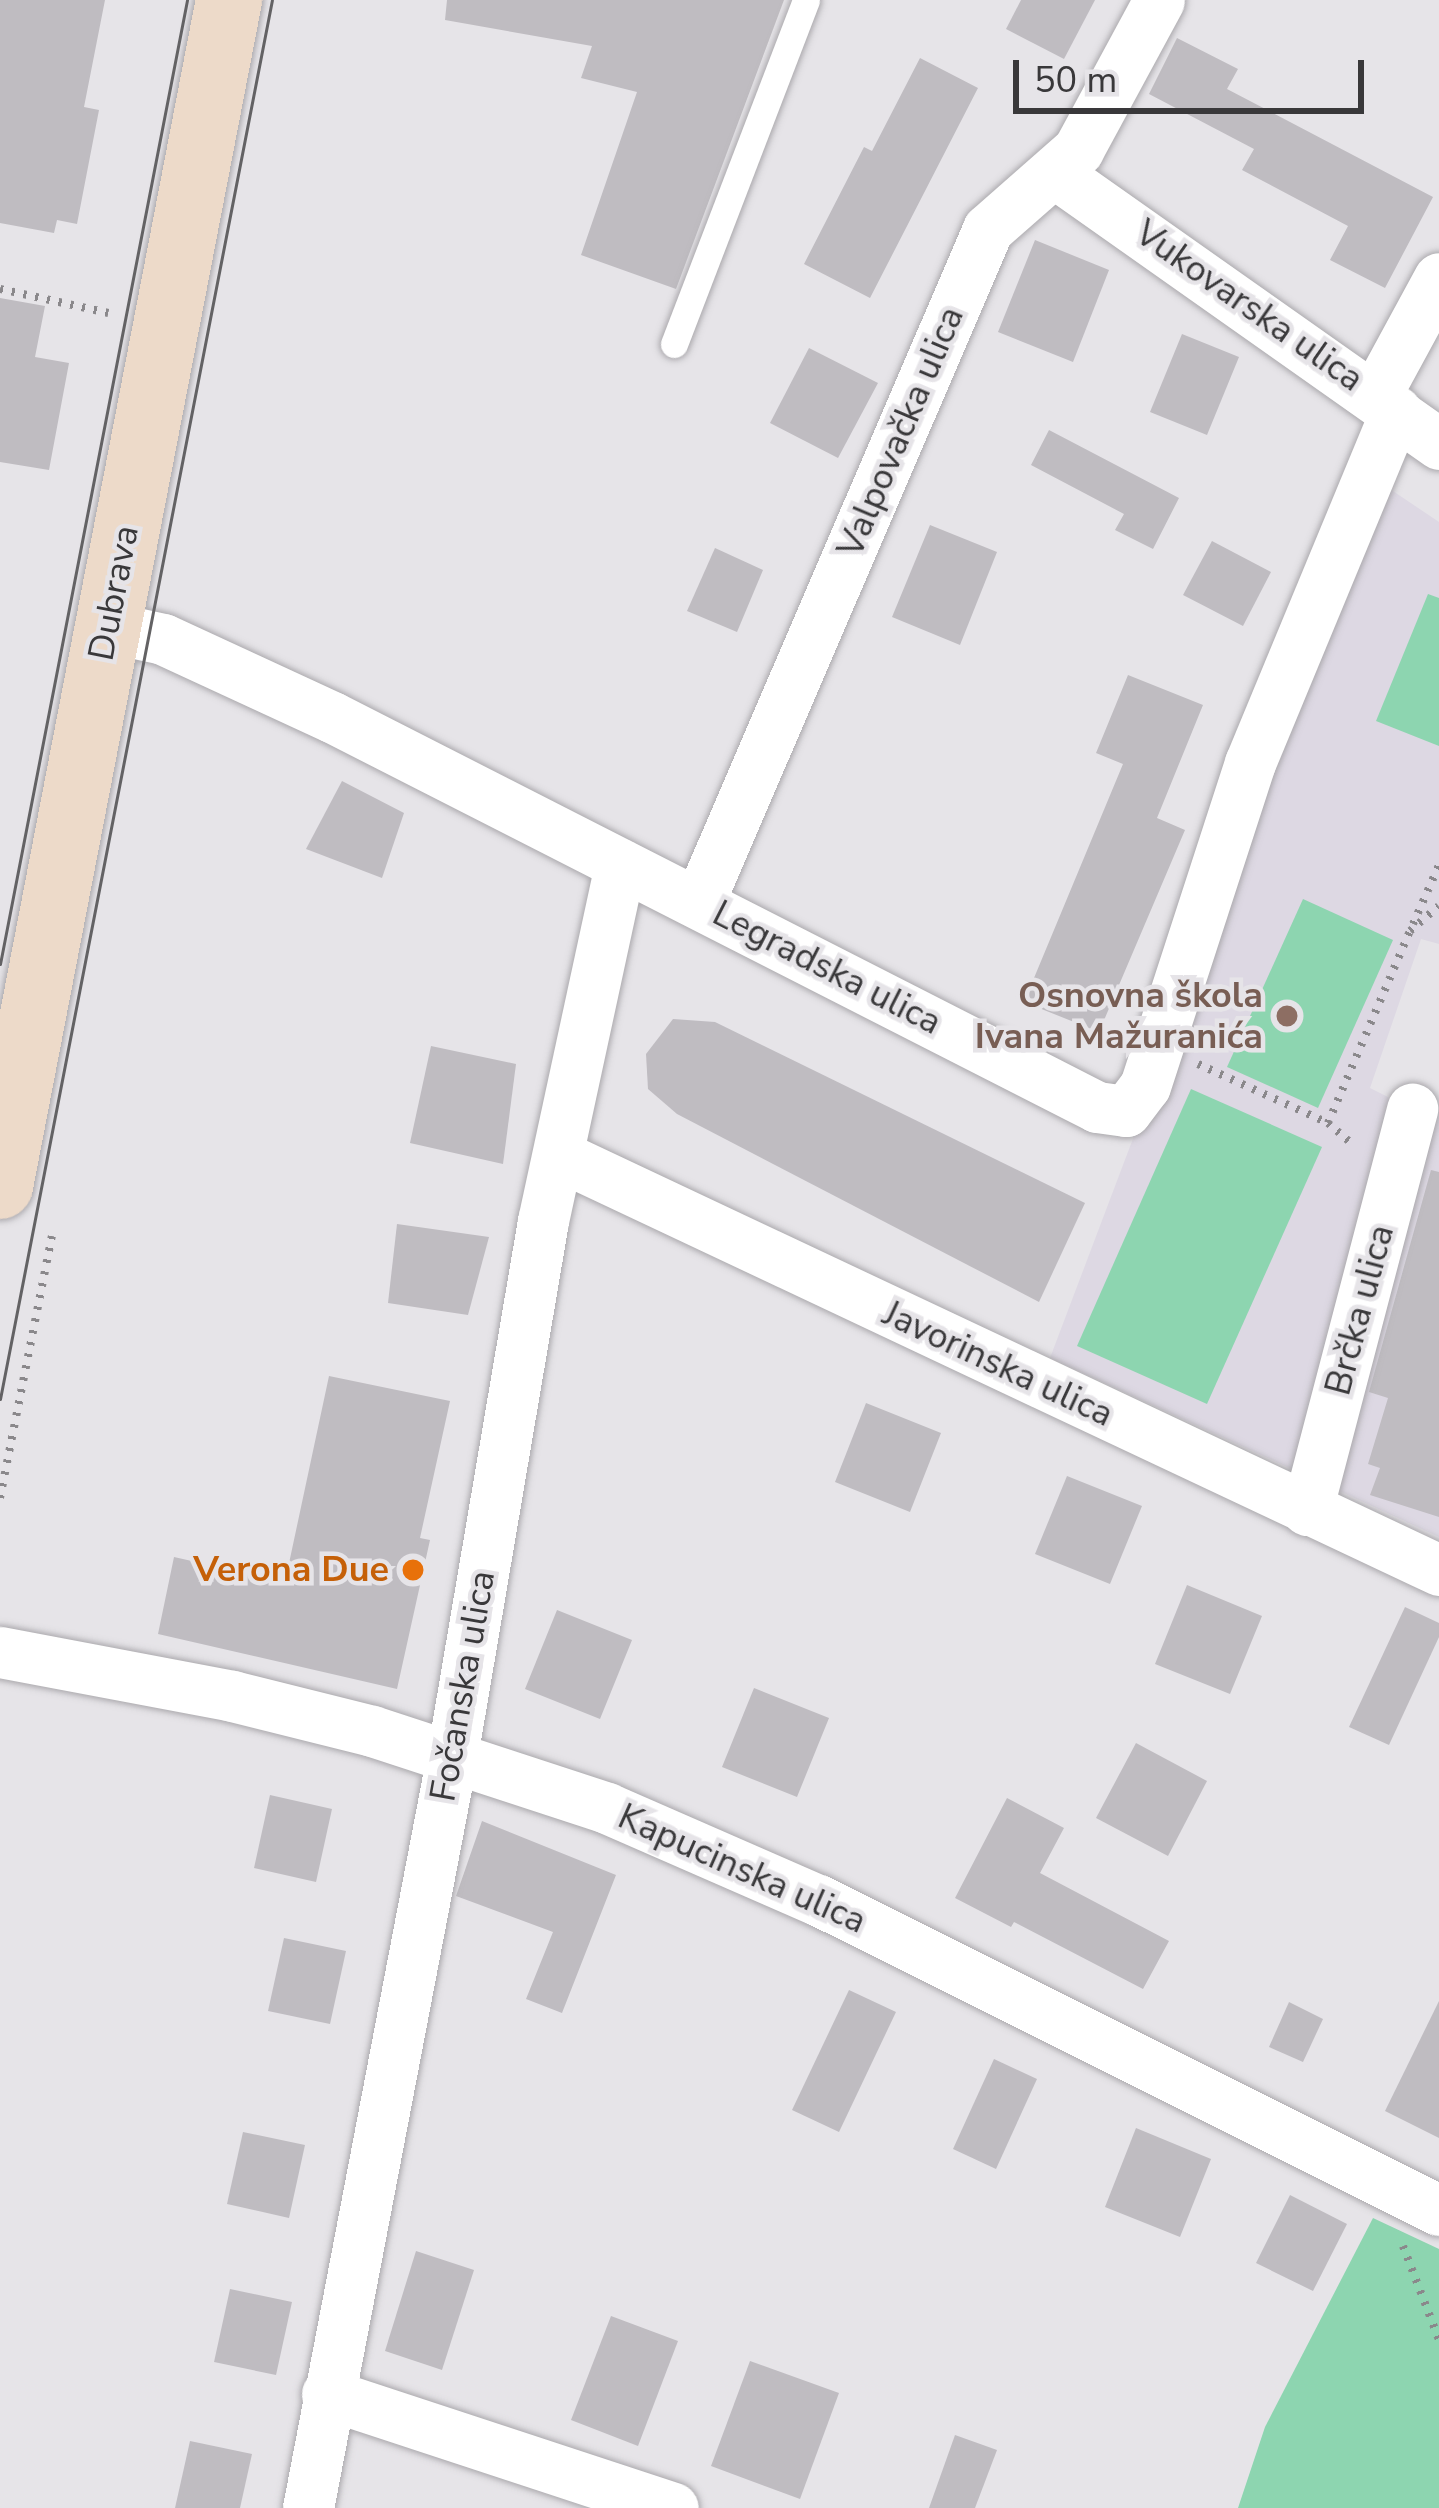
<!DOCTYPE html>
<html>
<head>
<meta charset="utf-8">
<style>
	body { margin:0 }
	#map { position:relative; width:1439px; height:2508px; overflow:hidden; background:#e6e4e8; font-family:"Nunito Sans",sans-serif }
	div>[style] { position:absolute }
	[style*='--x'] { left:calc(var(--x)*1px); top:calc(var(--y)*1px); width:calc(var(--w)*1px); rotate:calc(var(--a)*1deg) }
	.built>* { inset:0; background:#ddd8e3 }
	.green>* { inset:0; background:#8dd5b0 }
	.building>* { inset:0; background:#bfbcc1 }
	.path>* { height:8px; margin-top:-4px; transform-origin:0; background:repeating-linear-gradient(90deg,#8a888b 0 3px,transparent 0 12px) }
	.roads { filter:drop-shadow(0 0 3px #aba9ad) drop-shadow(0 0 3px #aba9ad) }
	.service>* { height:27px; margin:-13.5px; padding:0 13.5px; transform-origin:13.5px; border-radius:13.5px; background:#fff }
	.minor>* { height:51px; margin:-25.5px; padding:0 25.5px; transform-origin:25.5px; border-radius:25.5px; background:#fff }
	.secondary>* { height:66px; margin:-33px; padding:0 33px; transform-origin:33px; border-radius:33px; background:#eddac9 }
	.tram>* { height:3px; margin:-1.5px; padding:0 1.5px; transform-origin:1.5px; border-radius:1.5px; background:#636264 }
	.dots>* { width:33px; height:33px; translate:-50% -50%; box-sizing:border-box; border:6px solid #e6e4e8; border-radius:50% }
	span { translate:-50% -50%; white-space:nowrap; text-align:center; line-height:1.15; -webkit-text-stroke:9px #e6e4e8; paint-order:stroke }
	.street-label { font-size:36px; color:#39383a }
	.education-label { font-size:36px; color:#785e54; font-weight:700 }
	.right { translate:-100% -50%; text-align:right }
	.food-label { font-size:36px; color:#c56008; font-weight:700 }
	.scale { position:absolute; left:1013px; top:60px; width:351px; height:54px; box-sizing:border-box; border:6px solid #39383a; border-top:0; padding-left:15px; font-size:36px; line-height:42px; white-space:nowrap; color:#39383a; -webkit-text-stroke:9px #e6e4e8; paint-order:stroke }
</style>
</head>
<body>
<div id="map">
	<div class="built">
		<div style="clip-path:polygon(1381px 483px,1439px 522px,1439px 944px,1421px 939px,1370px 1088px,1400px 1103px,1296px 1471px,1050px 1358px)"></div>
		<div style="clip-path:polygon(1428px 1105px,1439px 1108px,1439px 1537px,1333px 1488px)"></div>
	</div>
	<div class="green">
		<div style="clip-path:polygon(1428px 594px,1439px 598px,1439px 746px,1376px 721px)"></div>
		<div style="clip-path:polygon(1303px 899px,1393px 940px,1318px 1108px,1227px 1067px)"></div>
		<div style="clip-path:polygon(1191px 1089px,1322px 1147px,1207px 1404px,1077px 1346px)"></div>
		<div style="clip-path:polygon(1373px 2218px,1439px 2249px,1439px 2508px,1238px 2508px,1265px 2427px)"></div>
	</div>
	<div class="building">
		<div style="clip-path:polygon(0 0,105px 0,84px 107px,99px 110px,77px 224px,57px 220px,54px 233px,0 223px)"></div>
		<div style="clip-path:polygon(447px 0,784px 0,676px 289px,581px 255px,637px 92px,581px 78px,592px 46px,445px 20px)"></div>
		<div style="clip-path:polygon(1021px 0,1095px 0,1064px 59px,1006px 29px)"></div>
		<div style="clip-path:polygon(1177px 38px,1238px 69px,1227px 89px,1433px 197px,1385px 288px,1330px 260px,1348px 226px,1242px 170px,1254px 149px,1149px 94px)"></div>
		<div style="clip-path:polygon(920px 58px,978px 88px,870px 298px,804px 264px,864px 147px,872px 151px)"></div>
		<div style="clip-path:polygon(1035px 240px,1109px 270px,1073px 362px,998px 332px)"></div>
		<div style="clip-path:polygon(0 298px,45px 306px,35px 357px,69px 363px,49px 470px,0 462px)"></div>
		<div style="clip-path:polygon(1182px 334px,1239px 357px,1207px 435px,1150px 412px)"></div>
		<div style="clip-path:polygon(809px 348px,878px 383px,838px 458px,770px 423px)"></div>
		<div style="clip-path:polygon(1049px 430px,1179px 498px,1153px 549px,1115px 530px,1124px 514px,1031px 465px)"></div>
		<div style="clip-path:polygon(930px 525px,997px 552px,960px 645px,892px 617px)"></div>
		<div style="clip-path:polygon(1212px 541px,1271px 572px,1243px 626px,1183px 595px)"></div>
		<div style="clip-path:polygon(715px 548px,763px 570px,737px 632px,687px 611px)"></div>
		<div style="clip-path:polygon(1128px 675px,1203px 705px,1157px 818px,1185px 830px,1099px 1032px,1024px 1002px,1123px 764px,1096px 753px)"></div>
		<div style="clip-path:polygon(342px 781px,404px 813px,382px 878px,306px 849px)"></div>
		<div style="clip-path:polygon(673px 1019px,715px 1022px,1085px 1203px,1039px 1302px,677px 1114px,648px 1089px,646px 1054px)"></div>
		<div style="clip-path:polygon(431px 1046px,516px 1064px,503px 1164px,410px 1143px)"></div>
		<div style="clip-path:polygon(1431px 1170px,1439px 1172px,1439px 1517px,1370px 1495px,1380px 1468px,1368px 1464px,1388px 1398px,1369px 1392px)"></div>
		<div style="clip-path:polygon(397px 1224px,489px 1237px,468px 1315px,388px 1303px)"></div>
		<div style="clip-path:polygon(329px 1376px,450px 1401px,420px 1538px,430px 1540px,397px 1689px,158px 1634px,174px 1557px,285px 1582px)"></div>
		<div style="clip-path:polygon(866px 1403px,941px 1433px,910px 1512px,835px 1482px)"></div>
		<div style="clip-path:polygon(1067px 1476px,1142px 1506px,1110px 1584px,1035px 1554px)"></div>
		<div style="clip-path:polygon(1187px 1585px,1262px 1616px,1230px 1694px,1155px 1664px)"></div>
		<div style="clip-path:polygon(1405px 1607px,1439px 1623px,1439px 1637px,1389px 1745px,1349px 1727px)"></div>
		<div style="clip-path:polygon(557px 1610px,632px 1640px,600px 1719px,525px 1689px)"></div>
		<div style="clip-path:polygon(754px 1688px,829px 1718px,797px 1797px,722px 1767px)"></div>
		<div style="clip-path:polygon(1136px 1743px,1207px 1781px,1168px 1856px,1096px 1818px)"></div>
		<div style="clip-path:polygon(270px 1795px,332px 1809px,316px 1882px,254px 1868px)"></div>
		<div style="clip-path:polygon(1007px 1798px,1064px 1828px,1040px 1873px,1169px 1941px,1143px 1989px,1014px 1922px,1011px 1927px,955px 1898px)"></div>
		<div style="clip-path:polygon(482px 1821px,616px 1875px,562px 2013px,526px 1999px,553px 1932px,456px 1896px)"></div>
		<div style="clip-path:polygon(284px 1938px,346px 1951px,330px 2024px,268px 2011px)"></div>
		<div style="clip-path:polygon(849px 1990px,896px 2012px,839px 2132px,792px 2110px)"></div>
		<div style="clip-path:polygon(1439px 2001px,1439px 2138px,1385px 2111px)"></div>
		<div style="clip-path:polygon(1289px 2002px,1323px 2019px,1303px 2062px,1269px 2047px)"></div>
		<div style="clip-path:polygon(994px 2059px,1037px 2079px,996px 2169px,953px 2149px)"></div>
		<div style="clip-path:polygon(1136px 2128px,1211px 2159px,1180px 2237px,1105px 2207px)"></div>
		<div style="clip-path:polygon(243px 2132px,305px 2145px,289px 2218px,227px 2204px)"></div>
		<div style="clip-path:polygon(1290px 2195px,1347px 2224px,1313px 2291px,1256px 2263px)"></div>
		<div style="clip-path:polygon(416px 2251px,474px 2270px,442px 2370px,385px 2351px)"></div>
		<div style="clip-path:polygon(230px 2289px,292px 2302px,276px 2375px,214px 2362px)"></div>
		<div style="clip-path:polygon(611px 2316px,678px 2341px,638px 2446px,571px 2420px)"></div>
		<div style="clip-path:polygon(750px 2361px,839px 2393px,800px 2499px,711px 2466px)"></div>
		<div style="clip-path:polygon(955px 2435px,997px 2450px,975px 2508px,929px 2508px)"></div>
		<div style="clip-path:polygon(190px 2441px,252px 2454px,240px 2508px,175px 2508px)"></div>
	</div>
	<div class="path">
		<div style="--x:0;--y:289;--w:111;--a:12.5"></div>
		<div style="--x:1413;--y:924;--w:64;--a:-66.2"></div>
		<div style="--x:1198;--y:1064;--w:143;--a:24.4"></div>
		<div style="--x:1328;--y:1123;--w:209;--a:-66.9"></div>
		<div style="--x:1410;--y:931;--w:38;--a:-41"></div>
		<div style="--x:1328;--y:1123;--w:32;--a:41"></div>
		<div style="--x:0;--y:1498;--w:267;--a:-78.8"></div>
		<div style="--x:1403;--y:2246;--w:101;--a:69"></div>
	</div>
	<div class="roads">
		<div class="service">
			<div style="--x:674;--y:344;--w:368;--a:-69"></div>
		</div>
		<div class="minor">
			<div style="--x:1055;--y:173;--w:470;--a:35.2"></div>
			<div style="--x:1375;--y:396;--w:134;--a:-61.5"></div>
			<div style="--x:108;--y:627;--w:56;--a:12.3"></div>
			<div style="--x:163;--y:639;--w:186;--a:24.8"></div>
			<div style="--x:332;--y:717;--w:859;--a:27.01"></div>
			<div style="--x:1097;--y:1107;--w:29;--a:8"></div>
			<div style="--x:1126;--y:1111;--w:31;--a:-53"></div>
			<div style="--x:1145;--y:1086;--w:340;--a:-72"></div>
			<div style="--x:1250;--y:763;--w:381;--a:-67.5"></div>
			<div style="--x:699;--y:902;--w:732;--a:-66.76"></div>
			<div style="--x:988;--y:229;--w:120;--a:-41.3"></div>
			<div style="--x:1078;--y:150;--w:170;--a:-61.6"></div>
			<div style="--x:558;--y:1155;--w:974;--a:25.22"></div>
			<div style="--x:1307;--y:1510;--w:415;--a:-75.3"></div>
			<div style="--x:0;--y:1652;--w:236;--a:10.7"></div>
			<div style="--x:232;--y:1696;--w:144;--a:14"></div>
			<div style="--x:372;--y:1731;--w:247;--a:18.1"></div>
			<div style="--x:607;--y:1808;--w:230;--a:23.6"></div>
			<div style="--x:818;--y:1900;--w:694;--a:26.53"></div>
			<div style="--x:327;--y:2394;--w:364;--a:18.2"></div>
			<div style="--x:308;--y:2508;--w:766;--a:-79.16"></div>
			<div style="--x:452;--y:1756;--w:543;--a:-80.35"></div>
			<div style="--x:543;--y:1221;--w:365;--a:-77.8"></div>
		</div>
		<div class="secondary">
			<div style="--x:0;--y:1186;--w:1208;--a:-79.07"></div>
		</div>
	</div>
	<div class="tram">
		<div style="--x:0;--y:964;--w:982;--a:-79.02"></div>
		<div style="--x:0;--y:1399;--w:1425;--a:-79"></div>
	</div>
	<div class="dots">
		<div style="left:1287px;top:1016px;background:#8d6e63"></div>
		<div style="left:413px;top:1570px;background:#e8710a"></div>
	</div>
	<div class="street-label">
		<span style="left:1249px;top:306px;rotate:35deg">Vukovarska ulica</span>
		<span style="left:901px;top:432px;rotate:-67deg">Valpovačka ulica</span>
		<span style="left:114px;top:593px;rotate:-79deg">Dubrava</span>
		<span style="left:827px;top:968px;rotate:27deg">Legradska ulica</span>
		<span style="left:1360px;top:1310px;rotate:-75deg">Brčka ulica</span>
		<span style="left:998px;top:1364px;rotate:25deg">Javorinska ulica</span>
		<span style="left:463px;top:1686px;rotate:-80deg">Fočanska ulica</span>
		<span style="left:742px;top:1869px;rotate:24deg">Kapucinska ulica</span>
	</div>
	<div class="education-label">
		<span class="right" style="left:1263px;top:1016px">Osnovna škola<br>Ivana Mažuranića</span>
	</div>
	<div class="food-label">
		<span class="right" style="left:389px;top:1570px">Verona Due</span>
	</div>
	<div class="scale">50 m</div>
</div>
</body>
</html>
